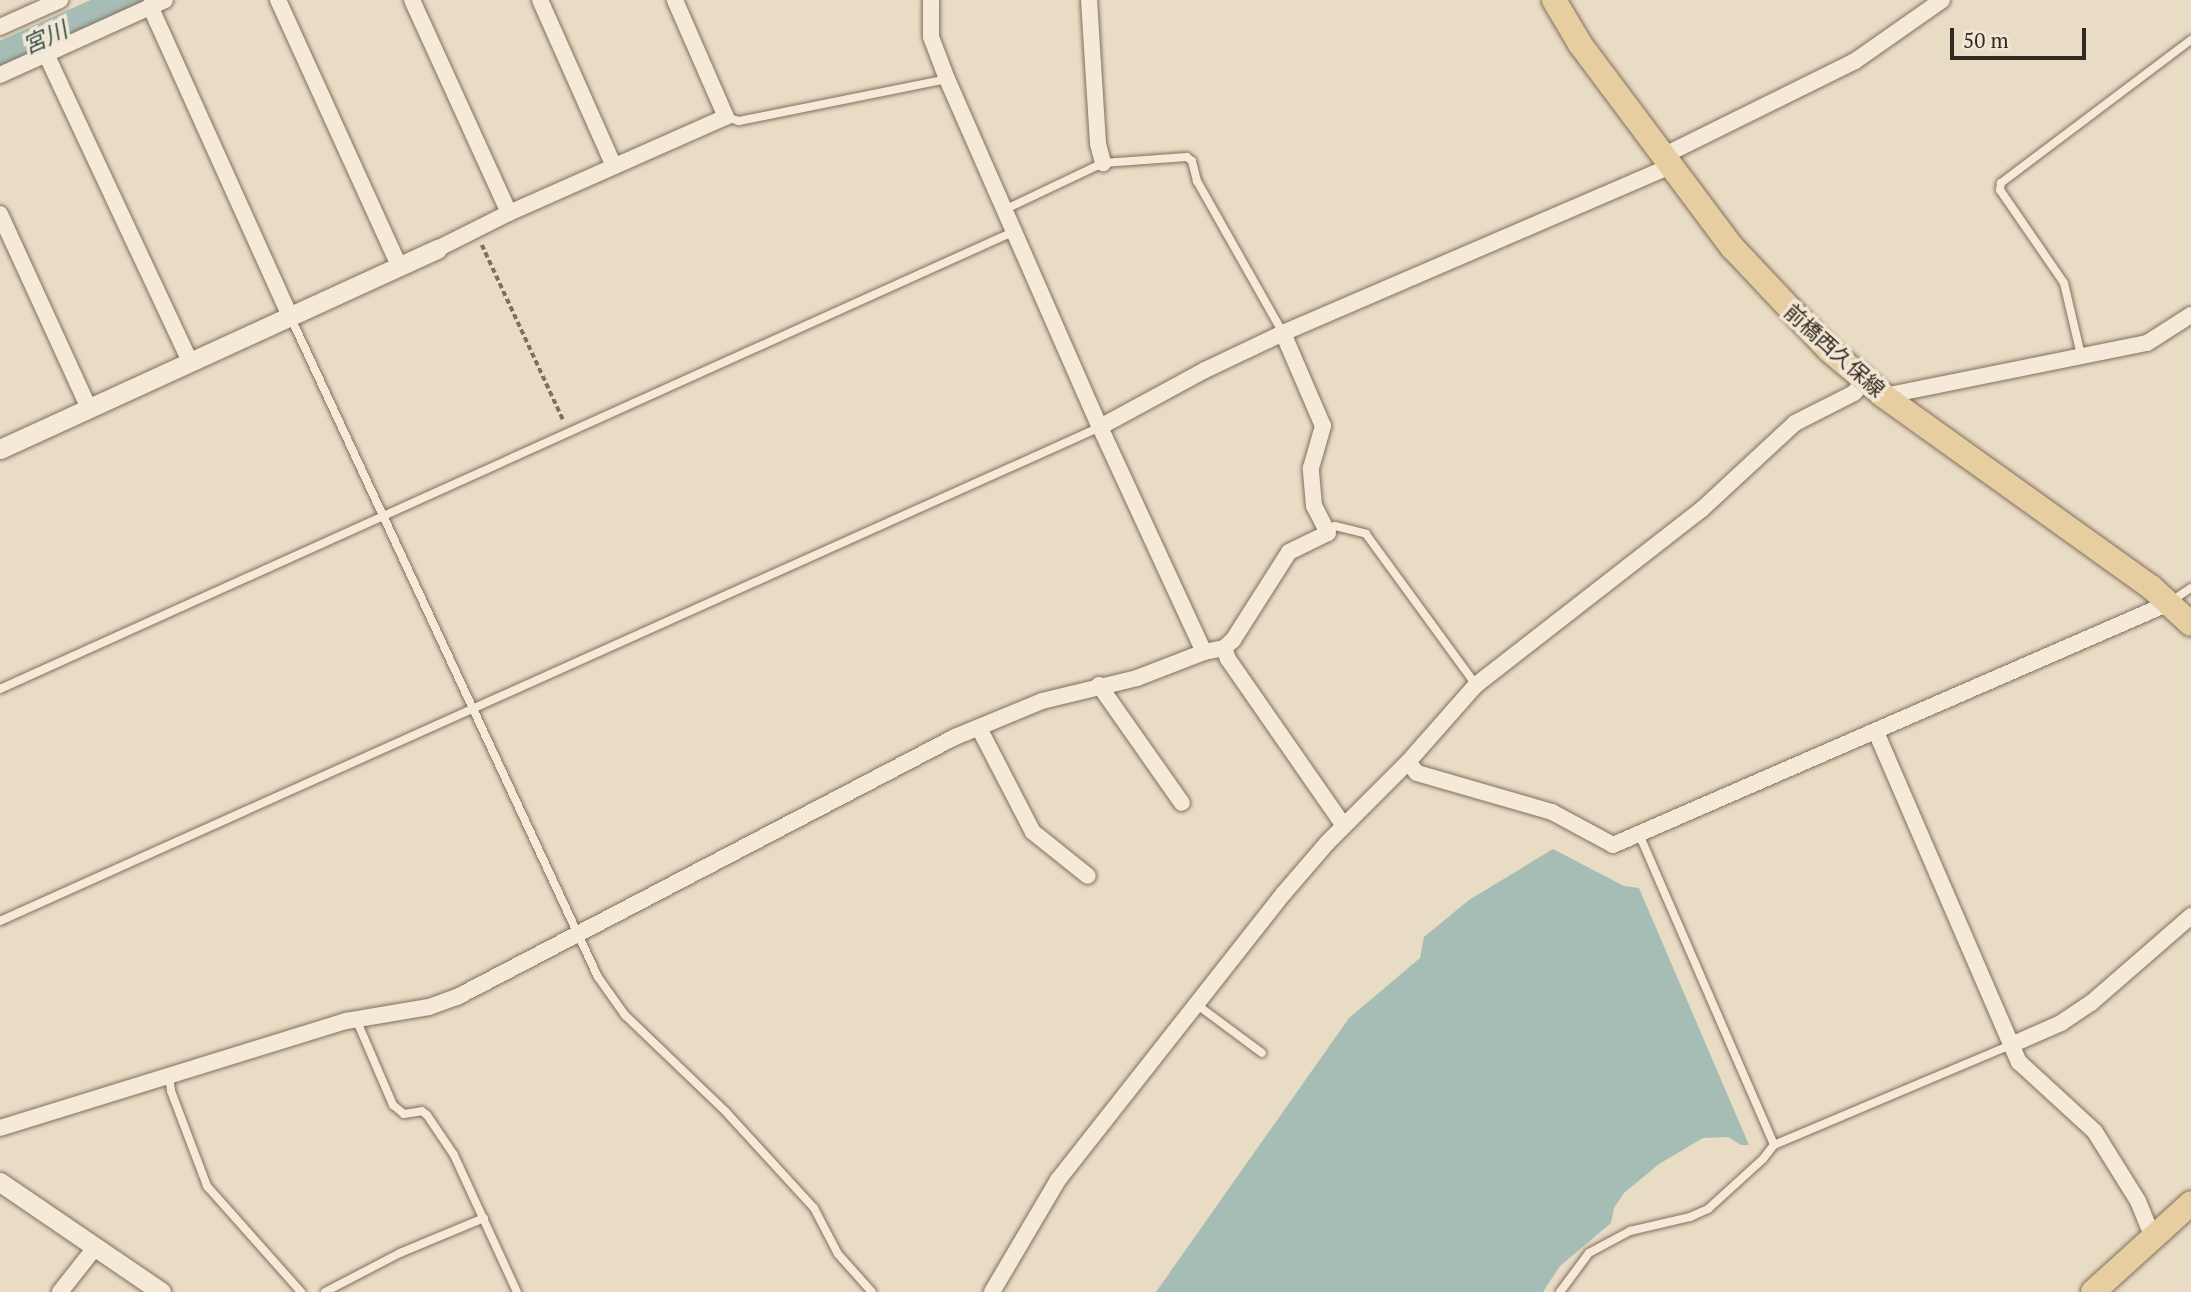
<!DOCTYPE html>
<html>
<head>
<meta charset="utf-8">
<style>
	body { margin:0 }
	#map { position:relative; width:2191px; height:1292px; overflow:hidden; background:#e9dcc5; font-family:"PT Serif","Noto Sans JP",serif }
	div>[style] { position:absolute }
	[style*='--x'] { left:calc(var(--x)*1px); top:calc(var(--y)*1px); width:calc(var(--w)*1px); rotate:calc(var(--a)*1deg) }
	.water>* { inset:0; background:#a6bdb5 }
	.river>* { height:33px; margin:-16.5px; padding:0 16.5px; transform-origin:16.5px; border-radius:16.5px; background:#a6bdb5 }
	.path>* { height:3.5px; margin-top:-1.75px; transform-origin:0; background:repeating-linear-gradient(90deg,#816f5d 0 5px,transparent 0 8.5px) }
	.roads { filter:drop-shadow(0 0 2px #816f5d) drop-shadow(0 0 2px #816f5d) }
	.service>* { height:8px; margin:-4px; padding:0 4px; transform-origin:4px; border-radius:4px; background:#f4ead7 }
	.minor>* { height:16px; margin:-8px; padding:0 8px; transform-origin:8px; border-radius:8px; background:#f4ead7 }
	.tertiary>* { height:19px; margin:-9.5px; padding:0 9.5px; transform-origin:9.5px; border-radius:9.5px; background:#f4ead7 }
	.primary>* { height:24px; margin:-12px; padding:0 12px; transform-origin:12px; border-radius:12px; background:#e7cea1 }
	span { translate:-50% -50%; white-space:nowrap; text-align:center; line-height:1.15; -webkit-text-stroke:7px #f1e7d4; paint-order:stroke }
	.street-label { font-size:21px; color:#33281f }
	.water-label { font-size:23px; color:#30514e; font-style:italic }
	.scale { position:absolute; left:1950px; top:28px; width:136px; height:32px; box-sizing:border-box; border:4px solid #33281f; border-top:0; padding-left:9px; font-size:21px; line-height:24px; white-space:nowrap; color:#33281f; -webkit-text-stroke:5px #f1e7d4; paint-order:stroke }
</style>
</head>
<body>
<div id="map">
	<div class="water">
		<div style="clip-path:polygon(1553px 849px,1624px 886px,1639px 888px,1749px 1145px,1741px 1145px,1728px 1137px,1703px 1138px,1659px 1164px,1624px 1193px,1614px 1208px,1611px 1223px,1560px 1266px,1543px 1292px,1156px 1292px,1349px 1018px,1420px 958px,1424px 937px,1469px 900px)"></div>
	</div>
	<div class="river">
		<div style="--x:0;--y:58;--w:141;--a:-24.2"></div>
	</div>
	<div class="path">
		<div style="--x:482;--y:245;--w:195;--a:65.1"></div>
	</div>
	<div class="roads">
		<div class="service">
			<div style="--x:726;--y:117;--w:14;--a:17"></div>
			<div style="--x:739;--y:121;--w:212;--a:-11.4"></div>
			<div style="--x:1006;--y:209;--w:107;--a:-25.4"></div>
			<div style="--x:1103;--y:163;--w:84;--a:-4.1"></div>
			<div style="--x:1187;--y:157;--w:6;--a:39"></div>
			<div style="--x:1192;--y:161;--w:21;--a:76"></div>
			<div style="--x:1197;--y:181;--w:175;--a:60.5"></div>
			<div style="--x:290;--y:316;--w:729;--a:65.02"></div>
			<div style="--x:598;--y:977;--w:47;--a:54.6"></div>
			<div style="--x:625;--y:1015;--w:140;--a:43.8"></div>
			<div style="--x:726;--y:1112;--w:130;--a:47.5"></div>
			<div style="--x:814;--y:1208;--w:52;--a:62.4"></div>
			<div style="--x:838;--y:1254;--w:51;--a:48.2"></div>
			<div style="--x:2081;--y:355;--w:74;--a:-103.3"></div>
			<div style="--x:2064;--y:283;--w:113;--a:-124.5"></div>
			<div style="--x:2000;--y:190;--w:7;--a:-82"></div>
			<div style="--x:2001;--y:183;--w:238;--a:-37"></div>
			<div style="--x:1328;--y:532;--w:9;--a:-41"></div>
			<div style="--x:1335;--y:526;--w:32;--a:14"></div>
			<div style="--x:1366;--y:534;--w:187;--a:53.9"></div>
			<div style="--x:2170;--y:602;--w:25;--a:-34"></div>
			<div style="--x:0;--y:689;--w:1114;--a:-24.29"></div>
			<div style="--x:1639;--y:834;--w:339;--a:66.5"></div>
			<div style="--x:0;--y:921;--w:1206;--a:-24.18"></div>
			<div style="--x:1196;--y:1004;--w:82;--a:36.6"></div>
			<div style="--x:356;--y:1019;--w:94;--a:66.7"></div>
			<div style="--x:393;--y:1105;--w:14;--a:39"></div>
			<div style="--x:404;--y:1114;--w:18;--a:-9"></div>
			<div style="--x:422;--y:1111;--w:6;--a:39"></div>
			<div style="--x:427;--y:1115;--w:48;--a:56"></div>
			<div style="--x:454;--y:1155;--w:151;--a:65.3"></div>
			<div style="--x:169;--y:1076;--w:15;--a:82"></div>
			<div style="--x:171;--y:1091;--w:102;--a:69.2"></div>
			<div style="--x:207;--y:1186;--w:142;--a:48.4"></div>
			<div style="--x:325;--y:1292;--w:85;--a:-27.5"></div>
			<div style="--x:400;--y:1253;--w:91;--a:-22.6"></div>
			<div style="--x:1560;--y:1292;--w:49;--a:-53.4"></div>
			<div style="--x:1589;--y:1253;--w:47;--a:-28.2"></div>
			<div style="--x:1630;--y:1231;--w:62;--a:-13.1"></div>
			<div style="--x:1690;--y:1217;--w:20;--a:-24"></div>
			<div style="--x:1708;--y:1209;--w:74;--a:-42.3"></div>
			<div style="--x:1763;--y:1159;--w:18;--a:-52"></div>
			<div style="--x:1774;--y:1145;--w:257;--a:-22.9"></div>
		</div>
		<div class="minor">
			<div style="--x:278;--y:0;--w:292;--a:65.5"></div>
			<div style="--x:412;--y:0;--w:234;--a:65.5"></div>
			<div style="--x:540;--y:0;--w:182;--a:66"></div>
			<div style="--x:931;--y:0;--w:37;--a:90"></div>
			<div style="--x:931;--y:37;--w:45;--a:69.1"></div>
			<div style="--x:947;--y:79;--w:380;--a:66.3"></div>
			<div style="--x:1100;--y:427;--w:248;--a:65.2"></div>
			<div style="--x:1089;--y:0;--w:144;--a:86.4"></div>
			<div style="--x:1098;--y:144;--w:20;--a:75"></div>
			<div style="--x:150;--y:6;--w:340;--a:65.7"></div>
			<div style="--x:0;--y:27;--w:66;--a:-24.2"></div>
			<div style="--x:46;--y:54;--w:340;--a:64.9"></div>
			<div style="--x:0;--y:75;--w:181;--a:-24.4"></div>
			<div style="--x:1665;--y:155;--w:212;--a:-26.3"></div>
			<div style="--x:1855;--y:61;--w:106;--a:-35"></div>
			<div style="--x:0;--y:214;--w:213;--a:65.4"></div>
			<div style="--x:437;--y:249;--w:80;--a:-26.6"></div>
			<div style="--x:509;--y:213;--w:237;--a:-23.9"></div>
			<div style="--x:726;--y:117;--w:128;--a:-113.6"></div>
			<div style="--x:1884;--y:396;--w:268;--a:-11.4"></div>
			<div style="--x:2147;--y:343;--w:52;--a:-32.5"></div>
			<div style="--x:1100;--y:427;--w:119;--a:-28.5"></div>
			<div style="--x:1205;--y:370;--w:86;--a:-25.4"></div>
			<div style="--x:1283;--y:333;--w:425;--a:-23.3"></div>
			<div style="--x:1224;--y:648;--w:12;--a:70"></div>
			<div style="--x:1228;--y:659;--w:203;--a:55.2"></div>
			<div style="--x:1099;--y:685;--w:144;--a:54.9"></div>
			<div style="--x:979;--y:728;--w:117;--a:62.6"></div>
			<div style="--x:1033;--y:832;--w:70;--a:38.7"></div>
			<div style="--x:1876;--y:732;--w:360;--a:66.6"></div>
			<div style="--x:2019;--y:1062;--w:103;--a:42.6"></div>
			<div style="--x:2095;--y:1132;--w:81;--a:58.1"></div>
			<div style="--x:2138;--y:1201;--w:40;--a:68"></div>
			<div style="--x:1408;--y:762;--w:14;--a:51"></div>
			<div style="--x:1417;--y:773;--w:141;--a:16.1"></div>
			<div style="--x:1552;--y:812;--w:69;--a:28.4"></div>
			<div style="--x:1613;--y:845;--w:606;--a:-23.52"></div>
			<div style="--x:2011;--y:1045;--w:55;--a:-23.7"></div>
			<div style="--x:2061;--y:1023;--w:36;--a:-34"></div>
			<div style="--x:2091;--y:1003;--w:133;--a:-41"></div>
			<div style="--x:0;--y:1128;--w:362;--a:-17.2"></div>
			<div style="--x:346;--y:1021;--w:84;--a:-9.6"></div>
			<div style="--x:429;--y:1007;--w:30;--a:-20"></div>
			<div style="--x:457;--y:997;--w:562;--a:-27.57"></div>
			<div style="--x:955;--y:737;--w:94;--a:-22.5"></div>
			<div style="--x:1042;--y:701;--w:98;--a:-13.6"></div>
			<div style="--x:1137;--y:678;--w:72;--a:-21.2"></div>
			<div style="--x:1204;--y:652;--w:20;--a:-11"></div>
			<div style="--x:1224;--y:648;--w:12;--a:-42"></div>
			<div style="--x:1233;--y:640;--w:104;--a:-57.5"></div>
			<div style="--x:1289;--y:552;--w:43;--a:-26"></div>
			<div style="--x:1328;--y:533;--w:30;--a:-117"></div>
			<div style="--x:1314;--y:506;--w:38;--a:-95"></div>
			<div style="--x:1311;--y:468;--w:44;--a:-74.1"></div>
			<div style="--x:1323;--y:426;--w:101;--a:-113.3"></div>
			<div style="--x:60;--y:1292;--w:55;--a:-51.7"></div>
			<div style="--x:992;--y:1292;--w:130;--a:-59.5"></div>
			<div style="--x:1058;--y:1180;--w:365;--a:-51.8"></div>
			<div style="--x:1284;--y:893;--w:66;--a:-49.3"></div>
			<div style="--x:1327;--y:843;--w:115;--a:-45"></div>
			<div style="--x:1408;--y:762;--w:103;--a:-48.6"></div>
			<div style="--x:1476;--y:685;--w:285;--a:-37.9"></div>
			<div style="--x:1701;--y:510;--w:128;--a:-42.8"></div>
			<div style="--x:1795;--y:423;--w:66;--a:-27"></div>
			<div style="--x:1854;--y:393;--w:16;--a:-50"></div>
		</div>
		<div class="tertiary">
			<div style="--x:0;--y:449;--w:481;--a:-24.6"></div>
			<div style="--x:0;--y:1182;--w:195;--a:34.3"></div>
		</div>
		<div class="primary">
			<div style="--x:1554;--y:0;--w:51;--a:59.4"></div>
			<div style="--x:1580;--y:44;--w:254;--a:53.2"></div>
			<div style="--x:1732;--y:247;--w:141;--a:46.7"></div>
			<div style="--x:1829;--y:350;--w:72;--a:39.9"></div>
			<div style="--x:1884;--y:396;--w:328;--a:35.6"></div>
			<div style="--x:2151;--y:587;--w:54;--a:42.8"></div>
			<div style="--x:2093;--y:1292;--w:132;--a:-42.2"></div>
		</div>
	</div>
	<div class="street-label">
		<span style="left:1835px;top:350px;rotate:42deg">前橋西久保線</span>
	</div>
	<div class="water-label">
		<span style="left:45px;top:38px;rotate:-24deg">宮川</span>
	</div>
	<div class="scale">50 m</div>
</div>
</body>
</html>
